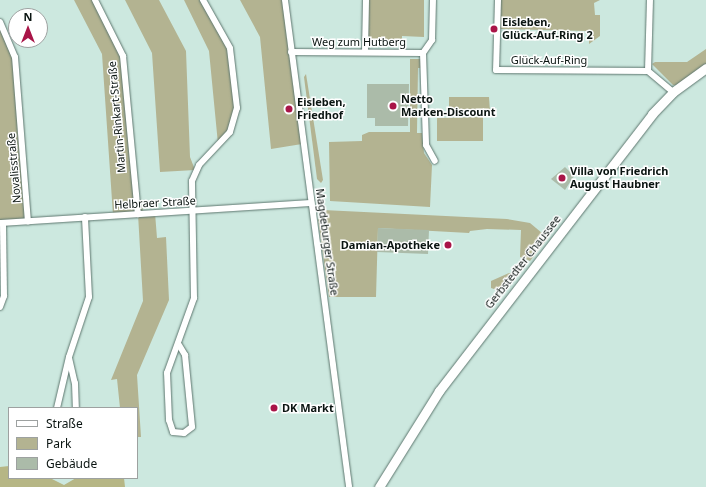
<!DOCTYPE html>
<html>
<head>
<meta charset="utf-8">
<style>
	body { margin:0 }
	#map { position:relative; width:706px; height:487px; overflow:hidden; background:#cce8df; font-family:"Noto Sans",sans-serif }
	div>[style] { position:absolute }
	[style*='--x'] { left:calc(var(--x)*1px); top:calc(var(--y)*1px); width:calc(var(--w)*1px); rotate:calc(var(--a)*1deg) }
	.green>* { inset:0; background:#b3b391 }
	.forest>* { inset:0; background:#b6b685 }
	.building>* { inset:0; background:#abbba9 }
	.roads { filter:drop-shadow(0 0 1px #5d766e) drop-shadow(0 0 1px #5d766e) }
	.street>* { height:6px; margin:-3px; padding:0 3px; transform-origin:3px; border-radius:3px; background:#fff }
	.secondary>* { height:9px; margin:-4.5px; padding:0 4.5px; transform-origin:4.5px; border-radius:4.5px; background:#fff }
	.dots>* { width:11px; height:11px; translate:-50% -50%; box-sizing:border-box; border:2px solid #fff; border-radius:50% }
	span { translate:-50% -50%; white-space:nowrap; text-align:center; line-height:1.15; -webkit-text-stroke:3px #fff; paint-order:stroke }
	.poi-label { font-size:11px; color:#0a1411; font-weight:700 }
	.left { translate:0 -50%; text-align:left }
	.right { translate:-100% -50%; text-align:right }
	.street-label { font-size:11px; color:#0a1411 }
	.legend { position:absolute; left:8px; top:407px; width:130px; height:72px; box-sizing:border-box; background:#fff; border:1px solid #9da1a0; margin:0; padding:5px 7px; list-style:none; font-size:12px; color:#0a1411 }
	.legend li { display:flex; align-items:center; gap:8px; height:20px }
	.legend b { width:20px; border:1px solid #9da1a0 }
	.north { position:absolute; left:8px; top:8px; width:40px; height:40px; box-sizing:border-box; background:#fff; border:1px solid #9da1a0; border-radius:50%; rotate:0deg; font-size:11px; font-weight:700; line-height:16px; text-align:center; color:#0a1411 }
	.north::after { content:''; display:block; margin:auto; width:14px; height:18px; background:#a91548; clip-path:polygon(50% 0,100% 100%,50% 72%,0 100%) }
</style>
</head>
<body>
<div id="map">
	<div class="green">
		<div style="clip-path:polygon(74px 0,95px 0,123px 56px,133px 179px,144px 213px,155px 213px,157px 238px,166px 237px,169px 300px,137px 375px,141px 437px,137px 437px,137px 408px,120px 408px,117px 379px,111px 380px,143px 301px,138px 214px,113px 215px,102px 54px)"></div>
		<div style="clip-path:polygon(125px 0,159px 0,186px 51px,190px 157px,195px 170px,160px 172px,152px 53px)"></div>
		<div style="clip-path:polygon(184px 0,203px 0,230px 48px,237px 108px,234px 121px,218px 144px,209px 51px)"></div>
		<div style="clip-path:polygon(240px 0,285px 0,302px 144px,271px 149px,260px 37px)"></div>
		<div style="clip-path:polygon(368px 0,424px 0,424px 37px,402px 36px,402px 41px,368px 41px)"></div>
		<div style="clip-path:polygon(500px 0,600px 0,594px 3px,595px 15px,600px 15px,600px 36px,589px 44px,589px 31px,500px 29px)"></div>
		<div style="clip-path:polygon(0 22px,13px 49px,28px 221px,0 223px)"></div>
		<div style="clip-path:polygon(706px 49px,706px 64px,678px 85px,673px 85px,652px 64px,655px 62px,687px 62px)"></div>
		<div style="clip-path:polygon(410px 59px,422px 59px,422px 68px,418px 68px,417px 133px,422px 133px,424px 153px,432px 165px,430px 207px,330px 201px,329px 142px,362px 141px,362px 135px,369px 132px,410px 132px)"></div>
		<div style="clip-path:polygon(306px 74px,323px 180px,321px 183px,317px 179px,304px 77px)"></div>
		<div style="clip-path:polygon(449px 97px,489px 97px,490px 111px,452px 111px,449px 109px)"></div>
		<div style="clip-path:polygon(483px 117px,483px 141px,437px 141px,437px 118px)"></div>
		<div style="clip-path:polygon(323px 210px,507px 219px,530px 223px,548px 238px,530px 261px,520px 257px,521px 230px,487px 229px,470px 231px,469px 233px,378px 228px,376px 297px,329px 297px,318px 220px)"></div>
		<div style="clip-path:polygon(509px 273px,514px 274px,500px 291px,491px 288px,491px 281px)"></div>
	</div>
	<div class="forest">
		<div style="clip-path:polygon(9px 466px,9px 478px,50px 478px,64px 485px,76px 478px,124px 478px,125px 487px,0 487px,0 467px)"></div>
	</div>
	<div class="building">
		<div style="clip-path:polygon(367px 84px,409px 84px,408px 126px,375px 126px,375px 118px,367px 118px)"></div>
		<div style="clip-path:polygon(565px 167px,574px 176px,565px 190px,551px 179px)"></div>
		<div style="clip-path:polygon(378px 228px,429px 230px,428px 254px,377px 252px)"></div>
	</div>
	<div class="roads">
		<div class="street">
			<div style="--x:95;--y:0;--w:63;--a:63.4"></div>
			<div style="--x:123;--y:56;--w:159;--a:84.6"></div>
			<div style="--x:285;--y:0;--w:491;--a:82.5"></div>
			<div style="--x:498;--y:0;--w:70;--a:91.6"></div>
			<div style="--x:496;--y:70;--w:152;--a:0.4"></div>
			<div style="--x:648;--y:71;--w:33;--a:40"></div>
			<div style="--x:0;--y:22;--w:38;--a:67"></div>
			<div style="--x:15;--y:57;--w:165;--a:85.5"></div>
			<div style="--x:291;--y:52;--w:132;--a:0.4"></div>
			<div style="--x:423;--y:53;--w:16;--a:-55"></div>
			<div style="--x:432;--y:40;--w:40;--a:-88.6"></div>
			<div style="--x:365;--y:52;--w:52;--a:-88.9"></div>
			<div style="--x:423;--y:53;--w:92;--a:88.1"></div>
			<div style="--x:426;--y:145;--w:18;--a:61"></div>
			<div style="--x:648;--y:71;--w:71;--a:-88.4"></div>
			<div style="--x:0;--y:223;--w:312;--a:-3.7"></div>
			<div style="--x:0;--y:307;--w:12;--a:-70"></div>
			<div style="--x:4;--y:296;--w:73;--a:-90.8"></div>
			<div style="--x:179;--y:345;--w:12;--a:59"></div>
			<div style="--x:185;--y:355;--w:72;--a:84.4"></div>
			<div style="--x:192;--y:427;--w:10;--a:143"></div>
			<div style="--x:184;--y:433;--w:11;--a:-175"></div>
			<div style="--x:173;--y:432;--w:13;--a:-108"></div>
			<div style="--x:169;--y:420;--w:47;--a:-92.4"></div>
			<div style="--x:167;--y:373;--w:80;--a:-70.2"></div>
			<div style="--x:194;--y:298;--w:117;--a:-91"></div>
			<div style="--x:192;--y:181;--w:17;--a:-66"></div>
			<div style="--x:199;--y:165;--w:45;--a:-46.8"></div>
			<div style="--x:230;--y:132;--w:25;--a:-74"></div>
			<div style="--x:237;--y:108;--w:60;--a:-96.7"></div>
			<div style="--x:230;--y:48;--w:55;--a:-119.4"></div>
			<div style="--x:69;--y:358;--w:26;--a:77"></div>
			<div style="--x:75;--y:383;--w:25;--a:88"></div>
			<div style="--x:57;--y:408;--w:52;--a:-76.8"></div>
			<div style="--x:69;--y:357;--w:63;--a:-71.6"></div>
			<div style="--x:89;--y:297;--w:80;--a:-92.9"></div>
		</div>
		<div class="secondary">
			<div style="--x:379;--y:487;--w:113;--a:-58"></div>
			<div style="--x:439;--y:391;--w:349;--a:-52.4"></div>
			<div style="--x:652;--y:114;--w:30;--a:-46"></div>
			<div style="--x:673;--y:92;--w:41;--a:-36"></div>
		</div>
	</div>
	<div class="dots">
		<div style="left:494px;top:29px;background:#a91548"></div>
		<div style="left:393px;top:106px;background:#a91548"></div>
		<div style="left:289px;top:109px;background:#a91548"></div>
		<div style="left:562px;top:178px;background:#a91548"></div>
		<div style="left:448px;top:245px;background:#a91548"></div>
		<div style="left:274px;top:408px;background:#a91548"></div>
	</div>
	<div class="poi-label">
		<span class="left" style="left:502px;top:29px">Eisleben,<br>Glück-Auf-Ring 2</span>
		<span class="left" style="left:401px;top:106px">Netto<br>Marken-Discount</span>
		<span class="left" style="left:297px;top:109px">Eisleben,<br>Friedhof</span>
		<span class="left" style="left:570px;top:178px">Villa von Friedrich<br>August Haubner</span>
		<span class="right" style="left:440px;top:245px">Damian-Apotheke</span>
		<span class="left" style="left:282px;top:408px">DK Markt</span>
	</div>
	<div class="street-label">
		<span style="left:359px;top:42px">Weg zum Hutberg</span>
		<span style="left:549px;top:60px">Glück-Auf-Ring</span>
		<span style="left:117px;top:117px;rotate:-95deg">Martin-Rinkart-Straße</span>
		<span style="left:14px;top:168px;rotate:-95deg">Novalisstraße</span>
		<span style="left:155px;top:203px;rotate:-3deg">Helbraer Straße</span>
		<span style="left:327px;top:242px;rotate:82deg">Magdeburger Straße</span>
		<span style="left:523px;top:262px;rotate:-52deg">Gerbstedter Chaussee</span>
	</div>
	<ul class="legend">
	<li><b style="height:5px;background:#fff"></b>Straße</li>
	<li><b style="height:11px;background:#b3b391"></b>Park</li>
	<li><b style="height:11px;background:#abbba9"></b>Gebäude</li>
	</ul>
	<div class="north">N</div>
</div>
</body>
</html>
